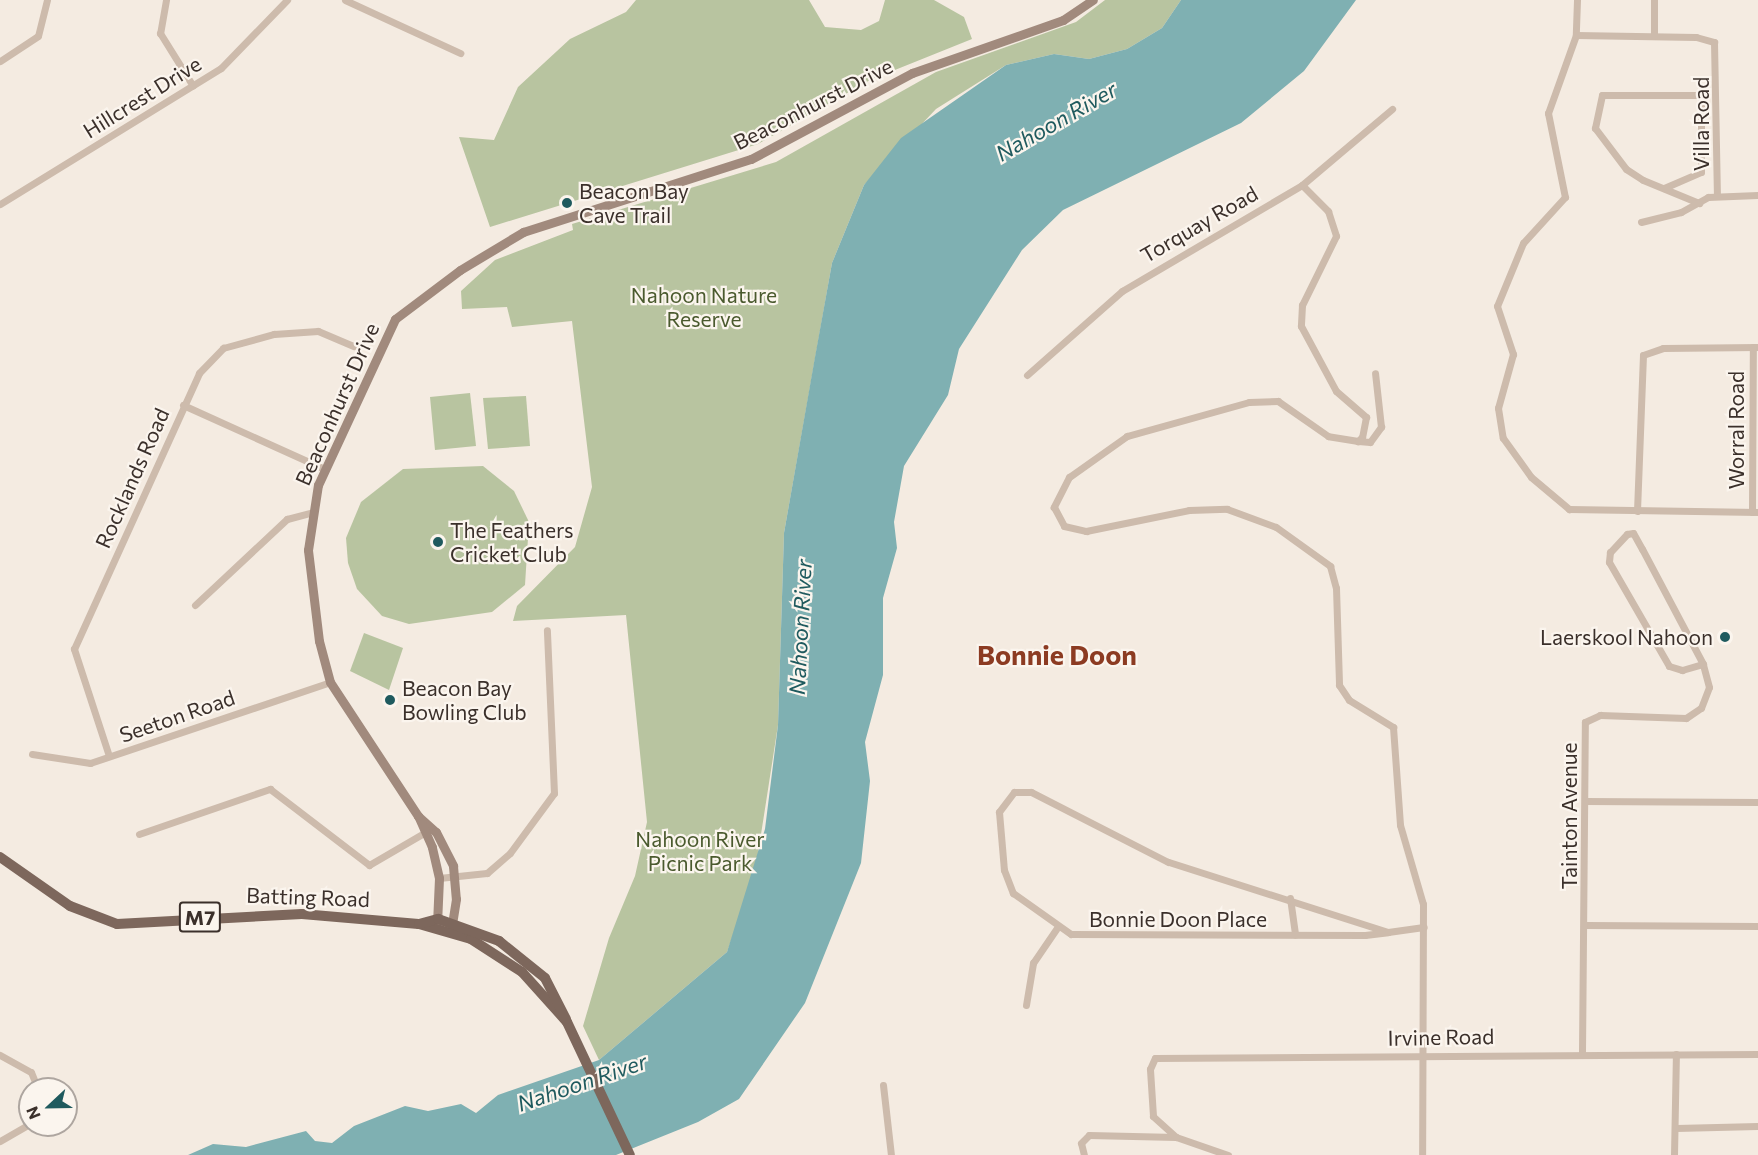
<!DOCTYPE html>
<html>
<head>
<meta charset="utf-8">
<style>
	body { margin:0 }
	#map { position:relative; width:1758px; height:1155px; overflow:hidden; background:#f4ebe1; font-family:Commissioner,sans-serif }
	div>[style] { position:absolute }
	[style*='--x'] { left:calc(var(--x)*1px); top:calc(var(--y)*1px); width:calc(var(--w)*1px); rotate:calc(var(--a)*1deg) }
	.green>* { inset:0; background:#b8c4a0 }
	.water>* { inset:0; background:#7fb0b2 }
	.street>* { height:7px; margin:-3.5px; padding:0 3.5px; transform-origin:3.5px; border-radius:3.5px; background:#cdbbac }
	.secondary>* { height:9px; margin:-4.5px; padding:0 4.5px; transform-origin:4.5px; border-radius:4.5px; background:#a18a7d }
	.primary>* { height:10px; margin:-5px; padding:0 5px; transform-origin:5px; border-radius:5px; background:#7d675c }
	.dots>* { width:16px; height:16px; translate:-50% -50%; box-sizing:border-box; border:3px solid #fbf5ee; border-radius:50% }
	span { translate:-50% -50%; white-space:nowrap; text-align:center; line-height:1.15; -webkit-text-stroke:4.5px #fbf5ee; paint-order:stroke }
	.shield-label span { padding:2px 4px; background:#fbf5ee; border:2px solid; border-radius:4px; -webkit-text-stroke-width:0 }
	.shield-label { font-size:20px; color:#3b302b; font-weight:700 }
	.street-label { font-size:21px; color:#3b302b }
	.poi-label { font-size:21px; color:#3b302b }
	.left { translate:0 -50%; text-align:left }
	.right { translate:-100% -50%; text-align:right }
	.park-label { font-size:21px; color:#4a5a2e }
	.water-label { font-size:22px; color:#1f5a5e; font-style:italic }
	.district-label { font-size:27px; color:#8c3b22; font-weight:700 }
	.north { position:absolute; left:18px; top:1077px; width:60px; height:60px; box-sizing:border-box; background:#fbf5ee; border:2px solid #aea6a0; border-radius:50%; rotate:248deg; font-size:16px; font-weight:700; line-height:24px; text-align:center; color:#3b302b }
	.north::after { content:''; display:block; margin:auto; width:21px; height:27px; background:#1f5a5e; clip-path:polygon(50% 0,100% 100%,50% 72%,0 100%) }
</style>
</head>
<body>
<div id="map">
	<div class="green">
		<div style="clip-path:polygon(636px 0,809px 0,825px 27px,861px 30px,879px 21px,885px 0,934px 0,964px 17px,972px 39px,870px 80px,758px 144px,490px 227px,459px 137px,494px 140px,518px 87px,570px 39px,626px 12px)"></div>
		<div style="clip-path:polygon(1105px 0,1181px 0,1162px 28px,1127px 49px,1089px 59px,1054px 54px,1006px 65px,936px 109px,864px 185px,832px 263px,784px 533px,778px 725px,755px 873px,727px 952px,599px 1060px,583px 1026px,609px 938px,635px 876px,647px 822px,626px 615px,513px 621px,517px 606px,575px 547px,592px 487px,572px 321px,512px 327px,507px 307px,462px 309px,461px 291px,495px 260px,573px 230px,572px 224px,776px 162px,936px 72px,1076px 22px)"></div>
		<div style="clip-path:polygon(470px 393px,476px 446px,435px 450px,430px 397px)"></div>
		<div style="clip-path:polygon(526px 396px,530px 446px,488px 449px,483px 398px)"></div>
		<div style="clip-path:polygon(483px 466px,514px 491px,529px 522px,525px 585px,492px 612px,409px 624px,382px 616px,357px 589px,348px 563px,346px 538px,361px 502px,403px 469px)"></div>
		<div style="clip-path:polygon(364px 633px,403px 648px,389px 690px,350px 671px)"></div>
	</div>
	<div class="water">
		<div style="clip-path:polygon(1181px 0,1356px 0,1304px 71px,1241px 123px,1063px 210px,1022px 250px,959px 349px,948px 395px,904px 466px,894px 522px,897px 548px,883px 598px,883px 675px,865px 742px,870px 781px,861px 863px,805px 1003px,739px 1099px,698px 1122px,616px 1155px,188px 1155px,213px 1144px,246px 1147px,306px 1131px,315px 1141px,332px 1143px,354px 1126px,405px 1106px,428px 1111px,461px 1104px,476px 1113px,498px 1095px,599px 1060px,727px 952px,765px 829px,778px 725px,784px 533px,815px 357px,832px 263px,864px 185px,901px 138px,1006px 65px,1054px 54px,1089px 59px,1127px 49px,1162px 28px)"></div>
	</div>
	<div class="street">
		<div style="--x:166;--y:0;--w:34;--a:100"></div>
		<div style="--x:160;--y:33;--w:62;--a:58.1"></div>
		<div style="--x:345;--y:0;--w:127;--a:24.7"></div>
		<div style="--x:1577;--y:0;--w:35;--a:92"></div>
		<div style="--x:1576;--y:35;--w:83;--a:109.7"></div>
		<div style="--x:1548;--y:113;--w:86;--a:78.6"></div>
		<div style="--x:1565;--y:197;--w:62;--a:132.4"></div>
		<div style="--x:1523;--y:243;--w:68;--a:112.4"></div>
		<div style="--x:1497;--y:306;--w:51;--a:71.6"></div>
		<div style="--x:1513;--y:354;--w:56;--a:105.5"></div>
		<div style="--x:1498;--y:408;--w:30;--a:81"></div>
		<div style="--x:1503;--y:438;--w:48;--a:54.3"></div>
		<div style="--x:1531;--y:477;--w:50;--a:40.1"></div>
		<div style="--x:1569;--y:509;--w:189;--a:0.9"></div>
		<div style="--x:1576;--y:35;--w:120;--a:1"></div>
		<div style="--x:1696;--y:37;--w:19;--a:16"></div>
		<div style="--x:1714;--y:42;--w:154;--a:88.9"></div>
		<div style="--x:1654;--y:36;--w:36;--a:-90"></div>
		<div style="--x:0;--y:61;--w:45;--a:-33.3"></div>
		<div style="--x:38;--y:36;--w:37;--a:-76"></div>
		<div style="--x:1302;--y:185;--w:37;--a:45"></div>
		<div style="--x:1328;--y:211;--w:26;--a:72"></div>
		<div style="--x:1336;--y:236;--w:77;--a:116.2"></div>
		<div style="--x:1302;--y:305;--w:21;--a:93"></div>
		<div style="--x:1301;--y:326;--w:74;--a:61.7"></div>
		<div style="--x:1336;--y:391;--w:40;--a:41"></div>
		<div style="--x:1366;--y:417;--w:20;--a:101"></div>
		<div style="--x:1362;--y:437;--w:6;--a:135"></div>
		<div style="--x:1358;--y:441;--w:30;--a:-171"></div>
		<div style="--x:1328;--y:436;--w:61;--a:-145"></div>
		<div style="--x:1278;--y:401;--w:29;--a:178"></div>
		<div style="--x:1249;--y:402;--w:127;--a:164.4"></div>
		<div style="--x:1127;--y:436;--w:71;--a:144.7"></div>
		<div style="--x:1069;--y:477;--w:34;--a:117"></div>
		<div style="--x:1054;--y:507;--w:21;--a:62"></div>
		<div style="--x:1064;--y:526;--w:23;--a:13"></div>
		<div style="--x:1086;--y:531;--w:105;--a:-11.5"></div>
		<div style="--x:1189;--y:510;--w:38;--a:-2"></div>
		<div style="--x:1227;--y:509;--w:52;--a:20.2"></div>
		<div style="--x:1276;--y:527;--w:67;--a:35.8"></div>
		<div style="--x:1330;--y:566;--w:23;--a:75"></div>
		<div style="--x:1336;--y:588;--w:97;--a:88.2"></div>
		<div style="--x:1339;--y:685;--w:18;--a:56"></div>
		<div style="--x:1349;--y:700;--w:52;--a:31.5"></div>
		<div style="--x:1393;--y:727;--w:98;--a:85.9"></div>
		<div style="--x:1400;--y:825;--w:82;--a:73.8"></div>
		<div style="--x:1423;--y:904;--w:251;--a:90.2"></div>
		<div style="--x:1664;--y:188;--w:40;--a:-23.4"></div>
		<div style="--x:1701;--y:172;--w:77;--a:-90"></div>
		<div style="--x:1701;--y:95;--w:99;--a:180"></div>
		<div style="--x:1602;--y:95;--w:34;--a:102"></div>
		<div style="--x:1595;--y:128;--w:51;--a:52.9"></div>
		<div style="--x:1626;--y:169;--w:20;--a:33"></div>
		<div style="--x:1643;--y:180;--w:61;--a:22.3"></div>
		<div style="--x:0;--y:204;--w:259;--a:-31.6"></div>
		<div style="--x:221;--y:68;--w:95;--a:-45.9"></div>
		<div style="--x:1641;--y:222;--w:41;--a:-14"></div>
		<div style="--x:1681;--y:212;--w:31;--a:-29"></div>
		<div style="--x:1708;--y:197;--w:50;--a:-2.3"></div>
		<div style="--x:1027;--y:375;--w:127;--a:-41.5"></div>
		<div style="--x:1122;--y:291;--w:209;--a:-30.5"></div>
		<div style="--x:1302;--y:185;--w:118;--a:-40.2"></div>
		<div style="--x:183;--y:405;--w:156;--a:24.3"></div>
		<div style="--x:1358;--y:441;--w:12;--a:5"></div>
		<div style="--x:1370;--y:442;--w:19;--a:-54"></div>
		<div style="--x:1381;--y:427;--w:54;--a:-96.3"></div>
		<div style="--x:1637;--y:511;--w:156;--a:-87.8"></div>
		<div style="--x:1643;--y:355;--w:21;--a:-19"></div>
		<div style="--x:1663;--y:348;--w:95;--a:-0.6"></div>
		<div style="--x:1752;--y:512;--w:165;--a:-89.7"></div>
		<div style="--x:195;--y:605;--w:126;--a:-43.1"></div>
		<div style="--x:287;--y:519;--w:24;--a:-15"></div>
		<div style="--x:32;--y:754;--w:59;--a:8.8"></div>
		<div style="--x:90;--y:763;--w:253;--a:-18.6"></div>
		<div style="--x:109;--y:756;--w:113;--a:-108.1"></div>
		<div style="--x:74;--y:649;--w:303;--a:-65.6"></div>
		<div style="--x:199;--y:373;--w:35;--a:-46"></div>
		<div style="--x:223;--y:348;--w:53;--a:-15.4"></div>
		<div style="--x:274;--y:334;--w:44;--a:-3.9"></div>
		<div style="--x:318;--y:331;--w:39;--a:23"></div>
		<div style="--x:1585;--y:801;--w:173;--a:0.3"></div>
		<div style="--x:139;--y:834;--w:139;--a:-19"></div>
		<div style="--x:270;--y:789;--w:125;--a:37.5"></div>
		<div style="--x:369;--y:865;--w:64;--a:-30.2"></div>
		<div style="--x:439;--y:878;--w:48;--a:-5.9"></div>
		<div style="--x:487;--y:873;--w:30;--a:-41"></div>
		<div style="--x:510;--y:853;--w:74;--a:-53.7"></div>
		<div style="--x:554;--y:793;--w:163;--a:-92.5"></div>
		<div style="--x:1290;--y:898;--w:37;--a:82"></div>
		<div style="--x:1586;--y:925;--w:172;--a:0.3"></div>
		<div style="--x:1388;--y:932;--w:231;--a:-162.3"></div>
		<div style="--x:1168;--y:862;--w:154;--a:-152.9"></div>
		<div style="--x:1031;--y:792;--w:17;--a:180"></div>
		<div style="--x:1014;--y:792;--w:25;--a:127"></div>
		<div style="--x:999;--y:812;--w:58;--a:85.1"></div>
		<div style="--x:1004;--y:870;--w:25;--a:69"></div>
		<div style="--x:1013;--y:893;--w:71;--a:35.3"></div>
		<div style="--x:1071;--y:934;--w:294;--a:0.2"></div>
		<div style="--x:1365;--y:935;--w:23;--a:-7"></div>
		<div style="--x:1388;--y:932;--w:36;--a:-8"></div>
		<div style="--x:1026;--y:1005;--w:43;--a:-80.5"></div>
		<div style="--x:1033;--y:963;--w:42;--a:-55.6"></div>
		<div style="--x:1582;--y:1052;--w:330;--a:-89.5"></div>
		<div style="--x:1585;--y:722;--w:17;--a:-25"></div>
		<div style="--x:1600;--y:715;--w:86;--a:2"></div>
		<div style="--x:1686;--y:718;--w:18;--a:-34"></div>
		<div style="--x:1701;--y:708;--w:22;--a:-69"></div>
		<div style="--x:1709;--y:687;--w:24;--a:-105"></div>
		<div style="--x:1703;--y:664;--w:130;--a:-117.9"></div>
		<div style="--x:1642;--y:549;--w:18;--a:-119"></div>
		<div style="--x:1633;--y:533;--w:6;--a:171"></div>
		<div style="--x:1627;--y:534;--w:25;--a:133"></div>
		<div style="--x:1610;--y:552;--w:10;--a:96"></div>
		<div style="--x:1609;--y:562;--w:120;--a:60"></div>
		<div style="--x:1669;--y:666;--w:14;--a:17"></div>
		<div style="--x:1682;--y:670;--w:22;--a:-16"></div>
		<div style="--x:0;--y:1055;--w:35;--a:29"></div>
		<div style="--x:31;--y:1072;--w:18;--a:68"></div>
		<div style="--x:883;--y:1085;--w:70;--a:83.5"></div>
		<div style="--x:1676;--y:1128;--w:82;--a:-1.4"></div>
		<div style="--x:0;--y:1141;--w:34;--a:-30"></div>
		<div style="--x:1084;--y:1155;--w:12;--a:-104"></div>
		<div style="--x:1081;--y:1143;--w:11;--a:-45"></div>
		<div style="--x:1089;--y:1135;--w:87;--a:1.3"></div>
		<div style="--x:1228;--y:1155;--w:55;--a:-160.9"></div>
		<div style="--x:1176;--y:1137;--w:31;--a:-138"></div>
		<div style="--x:1153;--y:1116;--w:47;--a:-93.7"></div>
		<div style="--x:1150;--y:1069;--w:12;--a:-66"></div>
		<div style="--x:1155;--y:1058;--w:603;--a:-0.38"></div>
		<div style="--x:1674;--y:1155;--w:101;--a:-88.9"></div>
	</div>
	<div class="secondary">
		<div style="--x:418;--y:816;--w:24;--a:42"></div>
		<div style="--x:436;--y:832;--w:38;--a:63"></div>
		<div style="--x:453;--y:866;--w:33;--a:85"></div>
		<div style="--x:456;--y:899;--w:31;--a:99"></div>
		<div style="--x:437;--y:924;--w:46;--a:-87.5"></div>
		<div style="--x:439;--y:878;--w:32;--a:-103"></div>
		<div style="--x:432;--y:847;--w:34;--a:-114"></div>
		<div style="--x:418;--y:816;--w:160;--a:-123.3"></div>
		<div style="--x:330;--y:682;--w:42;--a:-105"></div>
		<div style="--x:319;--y:641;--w:92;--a:-96.9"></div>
		<div style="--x:308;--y:550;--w:66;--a:-81.3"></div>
		<div style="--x:318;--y:485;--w:183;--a:-65.1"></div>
		<div style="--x:395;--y:319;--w:81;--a:-37"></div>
		<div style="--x:460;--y:270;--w:74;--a:-31.1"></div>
		<div style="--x:523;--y:232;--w:239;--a:-17.8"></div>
		<div style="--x:751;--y:159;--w:183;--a:-28.1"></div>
		<div style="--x:912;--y:73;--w:160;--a:-19.3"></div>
		<div style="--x:1063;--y:20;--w:36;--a:-34"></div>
	</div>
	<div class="primary">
		<div style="--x:0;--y:857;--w:85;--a:35"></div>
		<div style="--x:70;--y:906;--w:50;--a:21"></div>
		<div style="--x:117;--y:924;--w:185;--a:-3.1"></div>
		<div style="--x:302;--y:914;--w:117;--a:4.9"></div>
		<div style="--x:419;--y:924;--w:54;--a:16.1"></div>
		<div style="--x:471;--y:939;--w:61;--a:32.9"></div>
		<div style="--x:522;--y:972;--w:67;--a:48"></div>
		<div style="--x:567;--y:1022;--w:147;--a:64.7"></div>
		<div style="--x:419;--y:924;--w:20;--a:-15"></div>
		<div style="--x:438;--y:919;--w:65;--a:19.8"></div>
		<div style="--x:499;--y:941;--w:59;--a:38.8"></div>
		<div style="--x:545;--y:978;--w:46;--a:62.9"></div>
	</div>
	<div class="dots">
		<div style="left:567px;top:203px;background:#1f5a5e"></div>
		<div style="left:438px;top:542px;background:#1f5a5e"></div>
		<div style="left:1725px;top:637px;background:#1f5a5e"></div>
		<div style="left:390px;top:700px;background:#1f5a5e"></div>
	</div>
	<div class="shield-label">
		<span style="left:200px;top:917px">M7</span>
	</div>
	<div class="street-label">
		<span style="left:142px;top:97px;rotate:-32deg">Hillcrest Drive</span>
		<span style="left:813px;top:104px;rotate:-27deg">Beaconhurst Drive</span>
		<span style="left:1701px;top:124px;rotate:-90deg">Villa Road</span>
		<span style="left:1199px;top:224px;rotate:-30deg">Torquay Road</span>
		<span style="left:337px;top:404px;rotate:-66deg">Beaconhurst Drive</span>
		<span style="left:1736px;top:430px;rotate:-90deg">Worral Road</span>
		<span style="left:132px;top:478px;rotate:-66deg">Rocklands Road</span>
		<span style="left:177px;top:716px;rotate:-19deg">Seeton Road</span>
		<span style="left:1569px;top:816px;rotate:-90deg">Tainton Avenue</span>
		<span style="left:308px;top:897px;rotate:2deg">Batting Road</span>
		<span style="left:1178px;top:919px">Bonnie Doon Place</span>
		<span style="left:1441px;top:1037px;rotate:-1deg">Irvine Road</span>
	</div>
	<div class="poi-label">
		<span class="left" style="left:579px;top:203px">Beacon Bay<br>Cave Trail</span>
		<span class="left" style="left:450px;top:542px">The Feathers<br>Cricket Club</span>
		<span class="right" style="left:1713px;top:637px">Laerskool Nahoon</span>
		<span class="left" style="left:402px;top:700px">Beacon Bay<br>Bowling Club</span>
	</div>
	<div class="park-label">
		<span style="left:704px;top:307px">Nahoon Nature<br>Reserve</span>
		<span style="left:700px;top:851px">Nahoon River<br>Picnic Park</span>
	</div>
	<div class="water-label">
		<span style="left:1056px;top:121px;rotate:-30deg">Nahoon River</span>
		<span style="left:800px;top:627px;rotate:-87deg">Nahoon River</span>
		<span style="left:582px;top:1082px;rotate:-19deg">Nahoon River</span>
	</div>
	<div class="district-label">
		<span style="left:1057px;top:655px">Bonnie Doon</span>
	</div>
	<div class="north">N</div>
</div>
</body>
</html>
